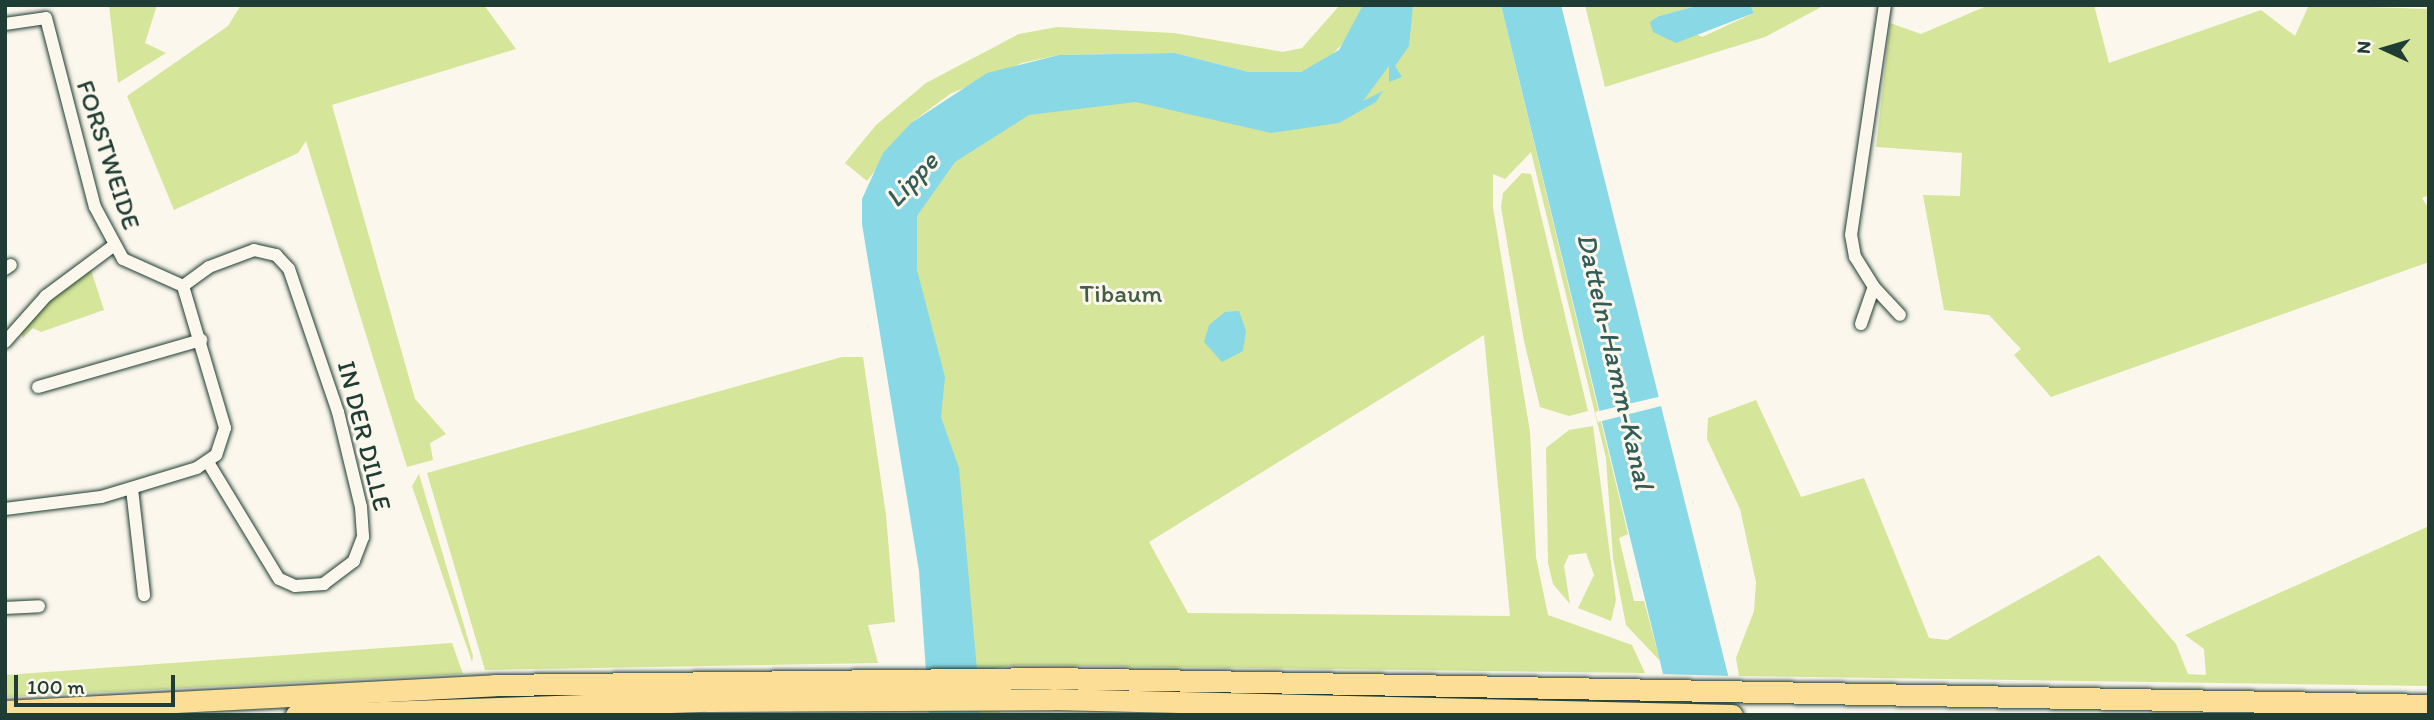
<!DOCTYPE html>
<html>
<head>
<meta charset="utf-8">
<style>
	body { margin:0 }
	#map { position:relative; width:2434px; height:720px; overflow:hidden; background:#fbf7ec; font-family:Itim,sans-serif }
	div>[style] { position:absolute }
	[style*='--x'] { left:calc(var(--x)*1px); top:calc(var(--y)*1px); width:calc(var(--w)*1px); rotate:calc(var(--a)*1deg) }
	.green>* { inset:0; background:#d5e599 }
	.water>* { inset:0; background:#89d8e6 }
	.pier>* { inset:0; background:#fbf7ec }
	.roads { filter:drop-shadow(0 0 2px #1f3d34) drop-shadow(0 0 2px #1f3d34) }
	.street>* { height:12px; margin:-6px; padding:0 6px; transform-origin:6px; border-radius:6px; background:#fbf7ec }
	.highway>* { height:21px; margin:-10.5px; padding:0 10.5px; transform-origin:10.5px; border-radius:10.5px; background:#fdde96 }
	span { translate:-50% -50%; white-space:nowrap; text-align:center; line-height:1.15; -webkit-text-stroke:6px #fbf7ec; paint-order:stroke }
	.street-label { font-size:26px; color:#1f3d34 }
	.park-label { font-size:26px; color:#435f48 }
	.water-label { font-size:28px; color:#345c58; font-style:italic }
	.frame { position:absolute; inset:0; border:7px solid #1f3d34; pointer-events:none }
	.north { position:absolute; left:2350px; top:14px; width:70px; height:70px; -webkit-text-stroke:5px #fbf7ec; paint-order:stroke; rotate:274deg; font-size:19px; font-weight:700; line-height:28px; text-align:center; color:#1f3d34 }
	.north::after { content:''; display:block; margin:auto; width:24px; height:32px; background:#1f3d34; clip-path:polygon(50% 0,100% 100%,50% 72%,0 100%) }
	.scale { position:absolute; left:14px; top:675px; width:161px; height:32px; box-sizing:border-box; border:4px solid #1f3d34; border-top:0; padding-left:9px; font-size:21px; line-height:24px; white-space:nowrap; color:#1f3d34; -webkit-text-stroke:5px #fbf7ec; paint-order:stroke }
</style>
</head>
<body>
<div id="map">
	<div class="green">
		<div style="clip-path:polygon(109px 5px,157px 5px,145px 43px,166px 53px,118px 83px)"></div>
		<div style="clip-path:polygon(241px 5px,484px 5px,516px 49px,332px 105px,415px 399px,446px 434px,430px 443px,433px 460px,407px 467px,306px 141px,298px 153px,174px 210px,127px 96px,228px 26px)"></div>
		<div style="clip-path:polygon(1340px 5px,1363px 5px,1352px 34px,1323px 64px,1301px 72px,1249px 72px,1175px 53px,1059px 55px,1022px 63px,950px 94px,911px 123px,867px 181px,845px 163px,876px 125px,926px 83px,1019px 34px,1057px 27px,1174px 33px,1283px 52px,1302px 48px)"></div>
		<div style="clip-path:polygon(evenodd,1388px 5px,1501px 5px,1628px 534px,1619px 538px,1634px 601px,1644px 601px,1660px 661px,1626px 625px,1613px 558px,1606px 458px,1531px 152px,1505px 179px,1493px 174px,1493px 207px,1530px 432px,1536px 557px,1548px 615px,1632px 645px,1645px 673px,1018px 665px,995px 668px,1000px 714px,1070px 715px,959px 715px,889px 228px,994px 100px,1291px 98px,1388px 5px,1484px 335px,1510px 616px,1188px 613px,1149px 542px,1484px 335px)"></div>
		<div style="clip-path:polygon(1585px 5px,1700px 5px,1659px 16px,1702px 37px,1754px 13px,1750px 5px,1825px 5px,1765px 37px,1605px 87px)"></div>
		<div style="clip-path:polygon(1989px 5px,2094px 5px,2109px 63px,2261px 10px,2295px 36px,2309px 5px,2429px 9px,2429px 195px,2422px 198px,2429px 209px,2429px 262px,2051px 397px,2014px 355px,2021px 349px,1989px 315px,1944px 310px,1923px 195px,1960px 196px,1962px 153px,1876px 147px,1890px 23px,1921px 34px)"></div>
		<div style="clip-path:polygon(1522px 173px,1531px 174px,1588px 411px,1569px 416px,1540px 407px,1524px 341px,1501px 207px,1503px 193px)"></div>
		<div style="clip-path:polygon(90px 267px,104px 310px,41px 332px,33px 328px,23px 338px,21px 331px,49px 300px)"></div>
		<div style="clip-path:polygon(842px 357px,863px 357px,886px 515px,895px 622px,868px 625px,878px 663px,485px 670px,427px 473px)"></div>
		<div style="clip-path:polygon(1756px 400px,1801px 497px,1864px 478px,1929px 638px,1947px 640px,2099px 555px,2176px 644px,2188px 674px,2206px 675px,2204px 649px,2185px 635px,2429px 526px,2429px 686px,1739px 676px,1736px 658px,1754px 611px,1756px 582px,1740px 509px,1707px 439px,1708px 418px)"></div>
		<div style="clip-path:polygon(1593px 426px,1616px 600px,1611px 621px,1578px 608px,1594px 575px,1586px 553px,1569px 555px,1564px 566px,1570px 604px,1553px 584px,1548px 563px,1546px 448px,1569px 430px)"></div>
		<div style="clip-path:polygon(419px 474px,473px 656px,472px 662px,412px 486px)"></div>
		<div style="clip-path:polygon(452px 643px,463px 674px,5px 697px,5px 675px)"></div>
	</div>
	<div class="water">
		<div style="clip-path:polygon(1363px 5px,1413px 5px,1409px 46px,1395px 66px,1402px 77px,1389px 82px,1389px 66px,1363px 101px,1383px 91px,1376px 102px,1339px 123px,1271px 133px,1136px 102px,1029px 115px,955px 162px,917px 216px,917px 270px,945px 377px,941px 417px,959px 468px,981px 715px,929px 715px,919px 571px,862px 224px,862px 199px,883px 153px,911px 123px,987px 73px,1059px 55px,1175px 53px,1249px 72px,1301px 72px,1339px 50px)"></div>
		<div style="clip-path:polygon(1501px 5px,1561px 5px,1738px 715px,1673px 715px)"></div>
		<div style="clip-path:polygon(1700px 5px,1750px 5px,1754px 13px,1676px 43px,1653px 32px,1650px 22px,1659px 16px)"></div>
		<div style="clip-path:polygon(1239px 311px,1246px 331px,1243px 351px,1222px 362px,1204px 342px,1209px 325px,1225px 312px)"></div>
	</div>
	<div class="pier">
		<div style="clip-path:polygon(1662px 396px,1665px 405px,1598px 422px,1595px 412px)"></div>
		<div style="clip-path:polygon(1660px 674px,1732px 676px,1742px 715px,1669px 715px)"></div>
	</div>
	<div class="roads">
		<div class="street">
			<div style="--x:5;--y:24;--w:41;--a:-8.3"></div>
			<div style="--x:46;--y:18;--w:195;--a:75.5"></div>
			<div style="--x:95;--y:207;--w:59;--a:61.7"></div>
			<div style="--x:123;--y:259;--w:66;--a:24.2"></div>
			<div style="--x:183;--y:286;--w:148;--a:73.5"></div>
			<div style="--x:225;--y:428;--w:28;--a:108"></div>
			<div style="--x:216;--y:455;--w:23;--a:146"></div>
			<div style="--x:197;--y:468;--w:100;--a:163.2"></div>
			<div style="--x:101;--y:497;--w:97;--a:172.9"></div>
			<div style="--x:5;--y:269;--w:7;--a:-34"></div>
			<div style="--x:183;--y:286;--w:32;--a:-36"></div>
			<div style="--x:209;--y:267;--w:48;--a:-20.7"></div>
			<div style="--x:254;--y:250;--w:23;--a:13"></div>
			<div style="--x:276;--y:255;--w:19;--a:47"></div>
			<div style="--x:289;--y:269;--w:151;--a:71.1"></div>
			<div style="--x:338;--y:412;--w:98;--a:76.4"></div>
			<div style="--x:361;--y:507;--w:30;--a:86"></div>
			<div style="--x:363;--y:537;--w:26;--a:111"></div>
			<div style="--x:354;--y:561;--w:38;--a:143"></div>
			<div style="--x:324;--y:584;--w:29;--a:176"></div>
			<div style="--x:295;--y:586;--w:17;--a:-156"></div>
			<div style="--x:279;--y:579;--w:135;--a:-121.3"></div>
			<div style="--x:1874;--y:287;--w:38;--a:47"></div>
			<div style="--x:1861;--y:324;--w:39;--a:-71"></div>
			<div style="--x:1874;--y:287;--w:36;--a:-122"></div>
			<div style="--x:1855;--y:257;--w:22;--a:-100"></div>
			<div style="--x:1851;--y:235;--w:232;--a:-81.6"></div>
			<div style="--x:5;--y:342;--w:62;--a:-48.3"></div>
			<div style="--x:46;--y:296;--w:84;--a:-36.7"></div>
			<div style="--x:38;--y:387;--w:170;--a:-16.1"></div>
			<div style="--x:132;--y:489;--w:107;--a:83.5"></div>
			<div style="--x:5;--y:608;--w:34;--a:-3"></div>
		</div>
		<div class="highway">
			<div style="--x:5;--y:711;--w:490;--a:-3"></div>
			<div style="--x:494;--y:685;--w:557;--a:-0.72"></div>
			<div style="--x:1051;--y:678;--w:1378;--a:1.12"></div>
			<div style="--x:296;--y:715;--w:411;--a:-2"></div>
			<div style="--x:707;--y:701;--w:346;--a:-0.3"></div>
			<div style="--x:1053;--y:699;--w:679;--a:1.35"></div>
		</div>
	</div>
	<div class="street-label">
		<span style="left:108px;top:155px;rotate:72deg">FORSTWEIDE</span>
		<span style="left:364px;top:436px;rotate:76deg">IN DER DILLE</span>
	</div>
	<div class="park-label">
		<span style="left:1121px;top:294px">Tibaum</span>
	</div>
	<div class="water-label">
		<span style="left:911px;top:179px;rotate:-47deg">Lippe</span>
		<span style="left:1616px;top:361px;rotate:77deg">Datteln-Hamm-Kanal</span>
	</div>
	<div class="frame"></div>
	<div class="north">N</div>
	<div class="scale">100 m</div>
</div>
</body>
</html>
